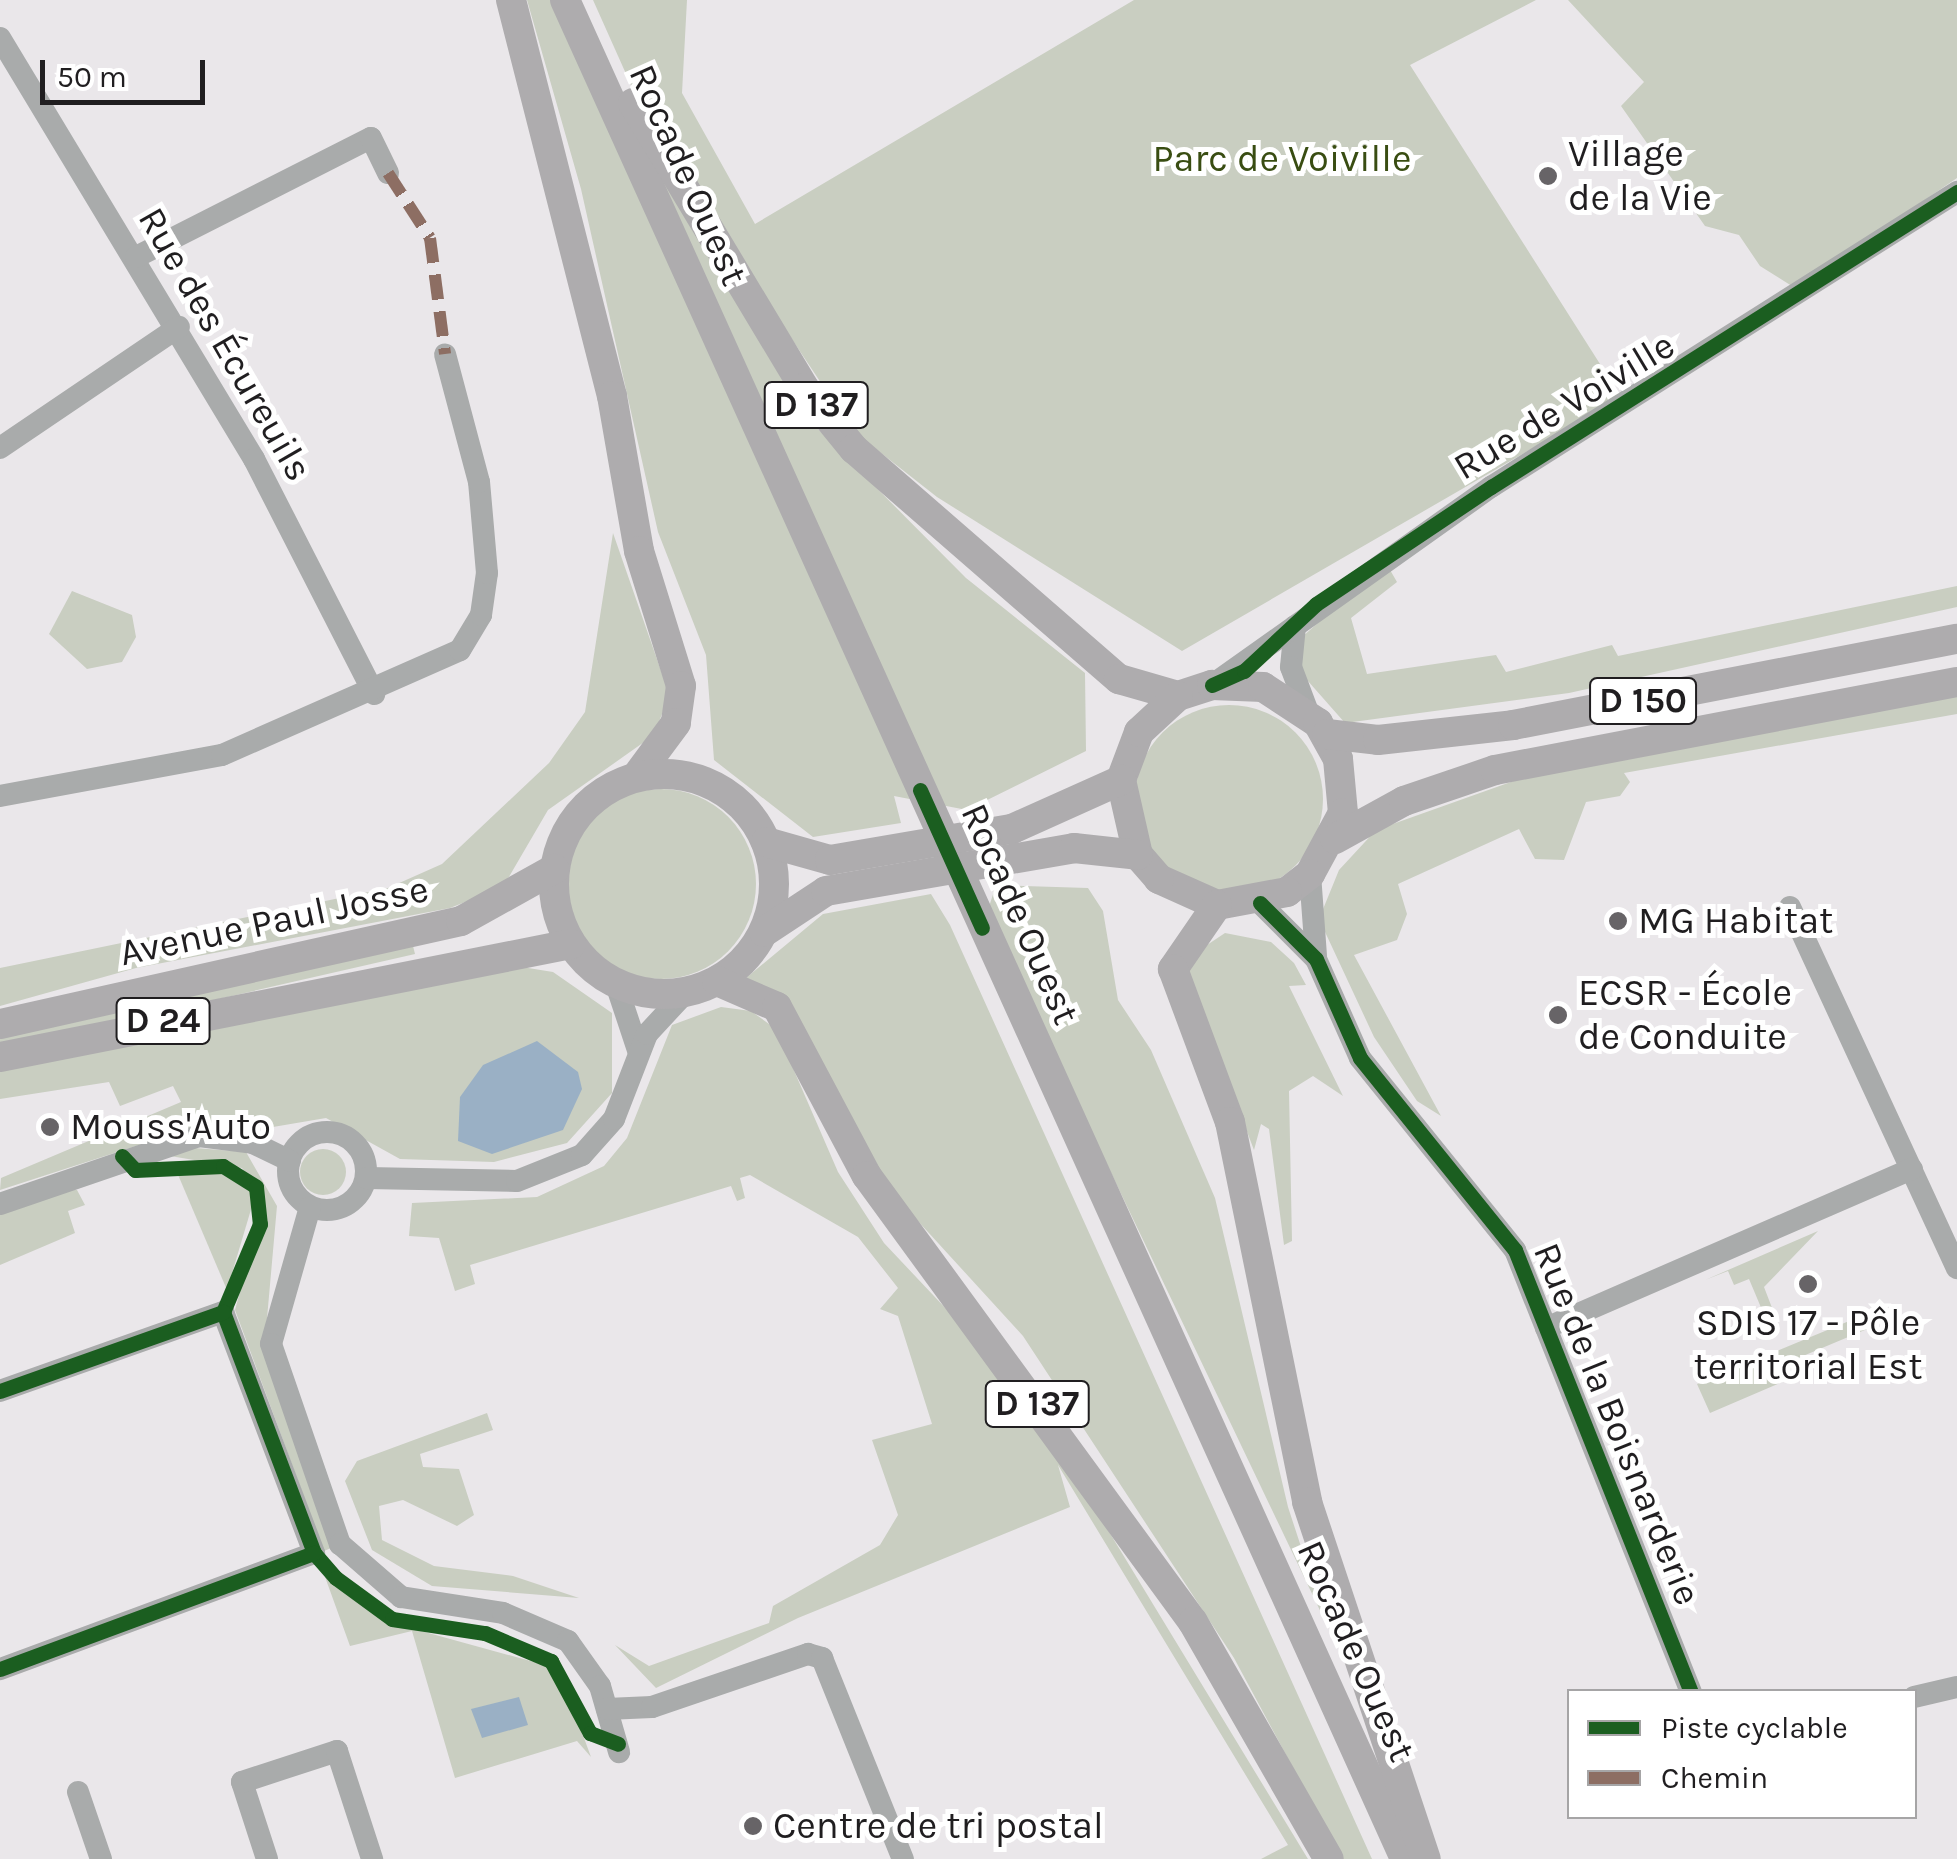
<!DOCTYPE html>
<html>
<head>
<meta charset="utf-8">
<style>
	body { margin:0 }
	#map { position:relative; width:1957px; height:1859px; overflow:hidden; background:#eae7ea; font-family:Karla,sans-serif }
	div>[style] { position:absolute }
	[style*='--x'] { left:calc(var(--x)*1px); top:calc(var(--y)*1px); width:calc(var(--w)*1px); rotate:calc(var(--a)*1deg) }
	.green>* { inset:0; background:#c9cec1 }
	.round { border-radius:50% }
	.water>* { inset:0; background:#9ab0c5 }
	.minor>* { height:22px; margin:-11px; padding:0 11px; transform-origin:11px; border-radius:11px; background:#a9abab }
	.minor>.ring { margin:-11px; padding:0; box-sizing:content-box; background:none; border:22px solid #a9abab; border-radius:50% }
	.major>* { height:30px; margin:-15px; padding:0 15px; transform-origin:15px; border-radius:15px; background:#aeacae }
	.major>.ring { margin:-15px; padding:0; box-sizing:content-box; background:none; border:30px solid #aeacae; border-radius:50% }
	.quiet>* { height:12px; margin-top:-6px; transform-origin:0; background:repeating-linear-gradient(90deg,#8d6e63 0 25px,transparent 0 37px) }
	.cycleway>* { height:15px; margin:-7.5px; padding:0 7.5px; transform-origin:7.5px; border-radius:7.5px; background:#1b5e20 }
	.dots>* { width:28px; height:28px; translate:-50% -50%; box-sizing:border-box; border:5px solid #fff; border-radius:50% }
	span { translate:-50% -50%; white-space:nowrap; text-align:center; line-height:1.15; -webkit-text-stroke:10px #fff; paint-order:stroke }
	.shield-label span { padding:2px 8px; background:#fff; border:2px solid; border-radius:8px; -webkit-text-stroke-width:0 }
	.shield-label { font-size:35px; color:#201e20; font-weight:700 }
	.poi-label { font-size:38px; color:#201e20 }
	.left { translate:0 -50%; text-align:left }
	.park-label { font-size:38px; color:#394d12 }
	.street-label { font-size:38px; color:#201e20 }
	.legend { position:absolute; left:1567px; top:1689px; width:350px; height:130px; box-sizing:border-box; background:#fff; border:2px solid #a6a5a6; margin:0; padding:12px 18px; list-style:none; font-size:30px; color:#201e20 }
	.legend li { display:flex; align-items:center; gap:20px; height:50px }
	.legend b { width:50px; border:2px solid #a6a5a6 }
	.scale { position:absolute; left:40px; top:60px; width:165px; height:45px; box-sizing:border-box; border:5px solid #201e20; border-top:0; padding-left:12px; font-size:30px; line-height:35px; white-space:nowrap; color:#201e20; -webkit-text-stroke:8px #fff; paint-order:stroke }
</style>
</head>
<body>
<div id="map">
	<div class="green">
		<div style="clip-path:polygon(527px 0,554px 0,814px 425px,966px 578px,1085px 673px,1086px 751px,967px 810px,894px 796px,901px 823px,813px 837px,714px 760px,706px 655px,658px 532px,581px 189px)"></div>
		<div style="clip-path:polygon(593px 0,687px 0,682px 93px,755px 224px,1134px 0,1536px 0,1410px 65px,1621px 397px,1182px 651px,937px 497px,853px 431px,648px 123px)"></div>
		<div style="clip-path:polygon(1568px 0,1957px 0,1957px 178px,1795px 288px,1760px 266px,1739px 235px,1705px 226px,1621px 106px,1644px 82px)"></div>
		<div style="clip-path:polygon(613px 533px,667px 688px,665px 706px,654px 735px,548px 810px,503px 887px,450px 908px,136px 968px,0 1006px,0 968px,388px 888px,442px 864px,549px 763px,585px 712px)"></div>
		<div style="clip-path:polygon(1386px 563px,1397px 582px,1351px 618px,1367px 674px,1496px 655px,1506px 672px,1612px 645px,1618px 656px,1957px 586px,1957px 607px,1569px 693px,1345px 723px,1300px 672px,1302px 637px)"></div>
		<div style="clip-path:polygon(72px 591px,132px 615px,136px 637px,122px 662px,87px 669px,49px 634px)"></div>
		<div style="clip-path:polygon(1957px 691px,1957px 714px,1624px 773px,1630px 782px,1620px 796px,1586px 802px,1564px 860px,1535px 859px,1519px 829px,1398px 884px,1407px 914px,1397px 940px,1354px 955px,1441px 1116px,1417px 1101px,1374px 1037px,1319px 919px,1339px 870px,1376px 830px,1522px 778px)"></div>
		<div class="round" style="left:1135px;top:705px;width:188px;height:188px"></div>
		<div class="round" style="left:566px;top:789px;width:190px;height:190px"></div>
		<div style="clip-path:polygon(996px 885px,1088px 888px,1103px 911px,1118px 1000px,1151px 1050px,1215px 1198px,1288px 1507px,1326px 1623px,987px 913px)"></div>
		<div style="clip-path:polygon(931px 894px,950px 925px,1372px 1859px,1342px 1859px,1234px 1658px,1023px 1336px,875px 1174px,746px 978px,823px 914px)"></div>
		<div style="clip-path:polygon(1225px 933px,1271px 942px,1294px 963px,1306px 985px,1289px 986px,1343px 1096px,1313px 1076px,1289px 1091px,1292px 1241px,1284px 1245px,1269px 1129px,1261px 1124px,1254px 1150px,1187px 974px,1195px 953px)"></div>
		<div style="clip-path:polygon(413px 946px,415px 954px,0 1049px,0 1034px)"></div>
		<div style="clip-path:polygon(522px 967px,553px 972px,612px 1013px,612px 1093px,567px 1143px,494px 1162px,400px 1159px,326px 1118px,267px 1128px,207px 1123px,0 1190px,1px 1178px,181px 1102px,173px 1086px,120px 1106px,109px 1082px,0 1099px,0 1071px)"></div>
		<div style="clip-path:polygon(721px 1007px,751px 1011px,776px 1029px,838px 1172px,884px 1243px,966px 1330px,1069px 1466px,1308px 1859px,1261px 1859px,1288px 1845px,1058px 1465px,1070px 1507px,798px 1618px,656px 1688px,615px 1645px,649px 1666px,769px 1623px,773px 1606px,880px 1545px,898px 1515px,872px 1440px,932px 1424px,898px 1316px,880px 1309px,898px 1288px,858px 1237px,750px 1175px,740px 1178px,745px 1198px,737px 1201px,731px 1186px,470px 1265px,475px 1284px,455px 1291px,439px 1238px,409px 1236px,412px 1203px,537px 1197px,604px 1166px,627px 1138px,672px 1025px)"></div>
		<div style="clip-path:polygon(195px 1148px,246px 1152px,277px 1206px,265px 1341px,336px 1546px,324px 1551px,235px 1310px,265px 1200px,242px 1168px,170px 1156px)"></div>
		<div class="round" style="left:300px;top:1149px;width:46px;height:46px"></div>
		<div style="clip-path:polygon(191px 1166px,237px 1176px,255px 1196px,227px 1290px,176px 1170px)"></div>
		<div style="clip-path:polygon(57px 1190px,77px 1190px,85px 1205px,68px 1211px,75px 1233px,0 1265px,0 1213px)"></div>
		<div style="clip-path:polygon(1818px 1231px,1764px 1287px,1774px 1313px,1765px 1317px,1749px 1279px,1734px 1285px,1728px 1271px,1705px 1280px)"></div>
		<div style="clip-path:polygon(1866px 1314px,1872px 1327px,1784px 1364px,1787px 1380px,1710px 1413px,1697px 1384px)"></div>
		<div style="clip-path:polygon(487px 1413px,493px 1430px,420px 1454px,423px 1467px,459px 1469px,474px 1515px,457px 1526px,403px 1500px,379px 1506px,382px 1540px,434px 1566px,513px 1576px,579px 1598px,432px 1586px,372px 1550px,345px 1481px,357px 1461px)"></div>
		<div style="clip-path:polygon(320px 1563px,385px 1621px,545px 1665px,566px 1689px,591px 1757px,577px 1741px,455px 1778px,412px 1631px,350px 1646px)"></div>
	</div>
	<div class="water">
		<div style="clip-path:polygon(537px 1041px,578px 1072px,582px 1089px,563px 1130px,492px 1154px,458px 1141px,460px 1097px,483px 1065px)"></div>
		<div style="clip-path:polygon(519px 1697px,528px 1725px,482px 1738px,471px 1709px)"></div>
	</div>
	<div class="minor">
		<div style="--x:0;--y:38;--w:492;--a:58.9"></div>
		<div style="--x:254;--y:459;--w:264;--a:62.9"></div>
		<div style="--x:136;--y:257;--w:263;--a:-26.9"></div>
		<div style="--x:371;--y:138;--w:39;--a:64"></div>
		<div style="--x:0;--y:448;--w:216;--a:-34.1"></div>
		<div style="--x:1295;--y:626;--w:41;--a:95.6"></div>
		<div style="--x:1291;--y:667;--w:48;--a:69.3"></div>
		<div style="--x:1215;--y:683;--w:339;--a:-35.4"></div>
		<div style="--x:1491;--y:487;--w:552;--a:-32.34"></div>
		<div style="--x:0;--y:796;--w:226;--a:-10.5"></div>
		<div style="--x:222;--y:755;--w:260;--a:-23.8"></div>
		<div style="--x:460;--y:650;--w:41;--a:-59"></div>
		<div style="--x:481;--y:615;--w:42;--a:-81.9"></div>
		<div style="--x:487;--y:573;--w:91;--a:-95"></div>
		<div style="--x:479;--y:482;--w:132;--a:-104.9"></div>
		<div style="--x:1310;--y:874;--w:81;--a:85.8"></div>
		<div style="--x:1260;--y:903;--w:79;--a:45"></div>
		<div style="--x:1316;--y:959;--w:108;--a:66"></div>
		<div style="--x:1360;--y:1058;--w:247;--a:51.1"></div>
		<div style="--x:1515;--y:1250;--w:476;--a:68.3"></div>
		<div style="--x:1790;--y:907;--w:398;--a:65.2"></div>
		<div style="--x:616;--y:984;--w:70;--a:71.6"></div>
		<div class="ring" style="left:288px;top:1132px;width:56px;height:56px"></div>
		<div style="--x:367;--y:1178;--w:150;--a:1.1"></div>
		<div style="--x:517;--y:1181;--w:70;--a:-21.8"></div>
		<div style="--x:582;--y:1155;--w:48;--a:-48.4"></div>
		<div style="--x:614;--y:1119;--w:91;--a:-68.8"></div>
		<div style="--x:647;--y:1034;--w:56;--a:-47.2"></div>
		<div style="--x:0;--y:1204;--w:210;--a:-18.9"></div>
		<div style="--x:199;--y:1136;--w:54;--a:7.4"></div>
		<div style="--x:253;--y:1143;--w:41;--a:25.9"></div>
		<div style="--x:310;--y:1207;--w:142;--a:105.9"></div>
		<div style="--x:271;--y:1344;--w:212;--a:71"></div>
		<div style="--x:340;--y:1544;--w:81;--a:41"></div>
		<div style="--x:401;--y:1597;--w:103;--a:8.9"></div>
		<div style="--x:503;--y:1613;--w:71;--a:23.3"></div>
		<div style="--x:568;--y:1641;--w:55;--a:54.6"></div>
		<div style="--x:600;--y:1686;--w:69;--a:73.9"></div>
		<div style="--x:1546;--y:1328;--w:399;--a:-23.5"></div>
		<div style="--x:0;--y:1391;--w:237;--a:-19.5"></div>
		<div style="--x:223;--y:1312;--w:258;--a:69.3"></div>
		<div style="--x:314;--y:1553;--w:335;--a:159.7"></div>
		<div style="--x:1914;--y:1697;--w:44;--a:-13.1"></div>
		<div style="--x:607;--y:1709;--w:45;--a:-2.5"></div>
		<div style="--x:652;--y:1707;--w:165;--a:-18.8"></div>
		<div style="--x:808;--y:1654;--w:15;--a:16"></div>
		<div style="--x:822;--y:1658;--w:217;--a:68.1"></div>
		<div style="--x:78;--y:1792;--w:71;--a:71.1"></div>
		<div style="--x:267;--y:1859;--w:81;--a:-108"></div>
		<div style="--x:242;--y:1782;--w:100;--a:-18.1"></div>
		<div style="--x:337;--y:1751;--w:114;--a:72"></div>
	</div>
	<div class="major">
		<div style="--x:511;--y:0;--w:409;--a:75.7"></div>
		<div style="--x:612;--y:396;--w:157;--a:80.1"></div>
		<div style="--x:639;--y:551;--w:141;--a:72.7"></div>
		<div style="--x:681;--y:686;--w:37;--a:98"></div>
		<div style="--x:676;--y:723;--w:67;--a:126.5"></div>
		<div style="--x:565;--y:0;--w:2040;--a:65.68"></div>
		<div style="--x:633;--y:103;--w:332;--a:59"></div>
		<div style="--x:804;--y:388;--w:79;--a:50.7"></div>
		<div style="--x:854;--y:449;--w:351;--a:41"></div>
		<div style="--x:1119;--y:679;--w:61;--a:16.1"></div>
		<div style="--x:1178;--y:696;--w:36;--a:-18"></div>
		<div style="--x:1212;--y:685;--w:51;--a:2.2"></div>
		<div style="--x:1263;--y:687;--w:66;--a:33.2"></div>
		<div style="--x:1318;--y:723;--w:41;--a:60.9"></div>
		<div style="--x:1338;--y:759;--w:54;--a:84.7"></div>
		<div style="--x:1343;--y:813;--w:69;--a:118.4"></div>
		<div style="--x:1310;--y:874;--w:29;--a:142"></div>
		<div style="--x:1287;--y:892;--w:71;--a:169.5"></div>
		<div style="--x:1217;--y:905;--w:64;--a:-155.9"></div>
		<div style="--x:1159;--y:879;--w:32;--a:-131"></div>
		<div style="--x:1138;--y:855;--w:77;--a:-102.8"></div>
		<div style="--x:1121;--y:780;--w:51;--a:-69.4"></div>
		<div style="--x:1139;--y:732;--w:53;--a:-42.7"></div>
		<div style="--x:1327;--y:734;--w:51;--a:6.7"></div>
		<div style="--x:1378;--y:740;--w:136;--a:-6.3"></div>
		<div style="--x:1513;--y:725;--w:452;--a:-11"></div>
		<div class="ring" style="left:554px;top:774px;width:190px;height:190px"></div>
		<div style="--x:1335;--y:839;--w:79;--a:-28.8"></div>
		<div style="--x:1404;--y:801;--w:96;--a:-18.8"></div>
		<div style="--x:1495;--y:770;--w:470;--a:-10.8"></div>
		<div style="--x:766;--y:842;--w:66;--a:15.7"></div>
		<div style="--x:830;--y:860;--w:185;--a:-9.7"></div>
		<div style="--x:1012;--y:829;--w:120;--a:-24.2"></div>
		<div style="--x:1217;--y:905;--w:78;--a:124.5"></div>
		<div style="--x:1173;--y:969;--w:163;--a:69.6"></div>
		<div style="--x:1230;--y:1122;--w:388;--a:78.5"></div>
		<div style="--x:1307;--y:1502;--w:376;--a:71.6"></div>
		<div style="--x:764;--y:932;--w:74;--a:-33.5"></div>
		<div style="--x:826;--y:891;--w:252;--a:-9.8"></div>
		<div style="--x:1074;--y:848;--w:64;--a:6.2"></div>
		<div style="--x:717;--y:981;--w:65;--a:23.4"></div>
		<div style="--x:777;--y:1007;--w:191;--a:62"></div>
		<div style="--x:867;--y:1176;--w:552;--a:53.84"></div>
		<div style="--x:1193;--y:1622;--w:273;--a:60.2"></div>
		<div style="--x:0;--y:1024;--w:472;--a:-12.6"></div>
		<div style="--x:461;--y:921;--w:107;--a:-29.2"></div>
		<div style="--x:0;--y:1057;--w:582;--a:-11.19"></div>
	</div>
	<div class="quiet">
		<div style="--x:388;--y:173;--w:77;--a:57.1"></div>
		<div style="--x:430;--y:238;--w:117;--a:82.6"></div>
	</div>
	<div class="cycleway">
		<div style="--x:1212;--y:685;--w:35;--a:-24"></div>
		<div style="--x:1244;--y:671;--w:98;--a:-42.9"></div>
		<div style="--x:1316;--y:604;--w:211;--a:-33.8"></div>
		<div style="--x:1491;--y:487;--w:552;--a:-32.34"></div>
		<div style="--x:920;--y:790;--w:151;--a:65.8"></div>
		<div style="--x:1260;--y:903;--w:79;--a:45"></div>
		<div style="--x:1316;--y:959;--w:108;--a:66"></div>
		<div style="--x:1360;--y:1058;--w:247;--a:51.1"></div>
		<div style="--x:1515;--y:1250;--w:476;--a:68.3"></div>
		<div style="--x:122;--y:1156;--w:19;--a:47"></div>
		<div style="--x:135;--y:1170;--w:88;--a:-2.6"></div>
		<div style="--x:223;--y:1166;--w:39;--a:32"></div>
		<div style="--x:256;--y:1187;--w:37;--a:84"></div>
		<div style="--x:260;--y:1224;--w:95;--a:112.8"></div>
		<div style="--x:223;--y:1312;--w:258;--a:69.3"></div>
		<div style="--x:314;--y:1553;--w:33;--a:49"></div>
		<div style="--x:336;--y:1578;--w:69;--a:36.2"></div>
		<div style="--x:392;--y:1619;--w:94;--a:8.6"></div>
		<div style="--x:485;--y:1633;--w:72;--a:23"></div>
		<div style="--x:551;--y:1661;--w:82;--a:61.6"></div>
		<div style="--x:590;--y:1733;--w:30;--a:21"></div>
		<div style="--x:0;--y:1391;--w:237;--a:-19.5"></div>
		<div style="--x:0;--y:1669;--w:335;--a:-20.3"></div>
	</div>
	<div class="dots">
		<div style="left:1548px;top:176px;background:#676467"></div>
		<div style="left:1618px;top:921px;background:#676467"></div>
		<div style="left:1558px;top:1015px;background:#676467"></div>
		<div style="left:50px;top:1127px;background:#676467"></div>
		<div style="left:1808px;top:1284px;background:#676467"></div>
		<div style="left:753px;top:1826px;background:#676467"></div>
	</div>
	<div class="shield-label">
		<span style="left:816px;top:405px">D 137</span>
		<span style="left:1643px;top:701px">D 150</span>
		<span style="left:163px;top:1021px">D 24</span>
		<span style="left:1037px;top:1404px">D 137</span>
	</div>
	<div class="poi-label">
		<span class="left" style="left:1568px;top:176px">Village<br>de la Vie</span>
		<span class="left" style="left:1638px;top:921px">MG Habitat</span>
		<span class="left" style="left:1578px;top:1015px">ECSR - École<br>de Conduite</span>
		<span class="left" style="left:70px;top:1127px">Mouss'Auto</span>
		<span style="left:1808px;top:1345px">SDIS 17 - Pôle<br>territorial Est</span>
		<span class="left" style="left:773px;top:1826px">Centre de tri postal</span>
	</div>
	<div class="park-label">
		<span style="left:1282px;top:159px">Parc de Voiville</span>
	</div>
	<div class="street-label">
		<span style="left:688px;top:175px;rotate:66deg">Rocade Ouest</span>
		<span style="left:225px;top:344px;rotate:60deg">Rue des Écureuils</span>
		<span style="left:1564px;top:406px;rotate:-31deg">Rue de Voiville</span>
		<span style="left:1020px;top:914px;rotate:66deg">Rocade Ouest</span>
		<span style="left:274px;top:921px;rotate:-12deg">Avenue Paul Josse</span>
		<span style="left:1617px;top:1424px;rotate:68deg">Rue de la Boisnarderie</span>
		<span style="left:1356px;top:1651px;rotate:66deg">Rocade Ouest</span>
	</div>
	<ul class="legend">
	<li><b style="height:12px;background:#1b5e20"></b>Piste cyclable</li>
	<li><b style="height:12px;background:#8d6e63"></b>Chemin</li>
	</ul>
	<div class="scale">50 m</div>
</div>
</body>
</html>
